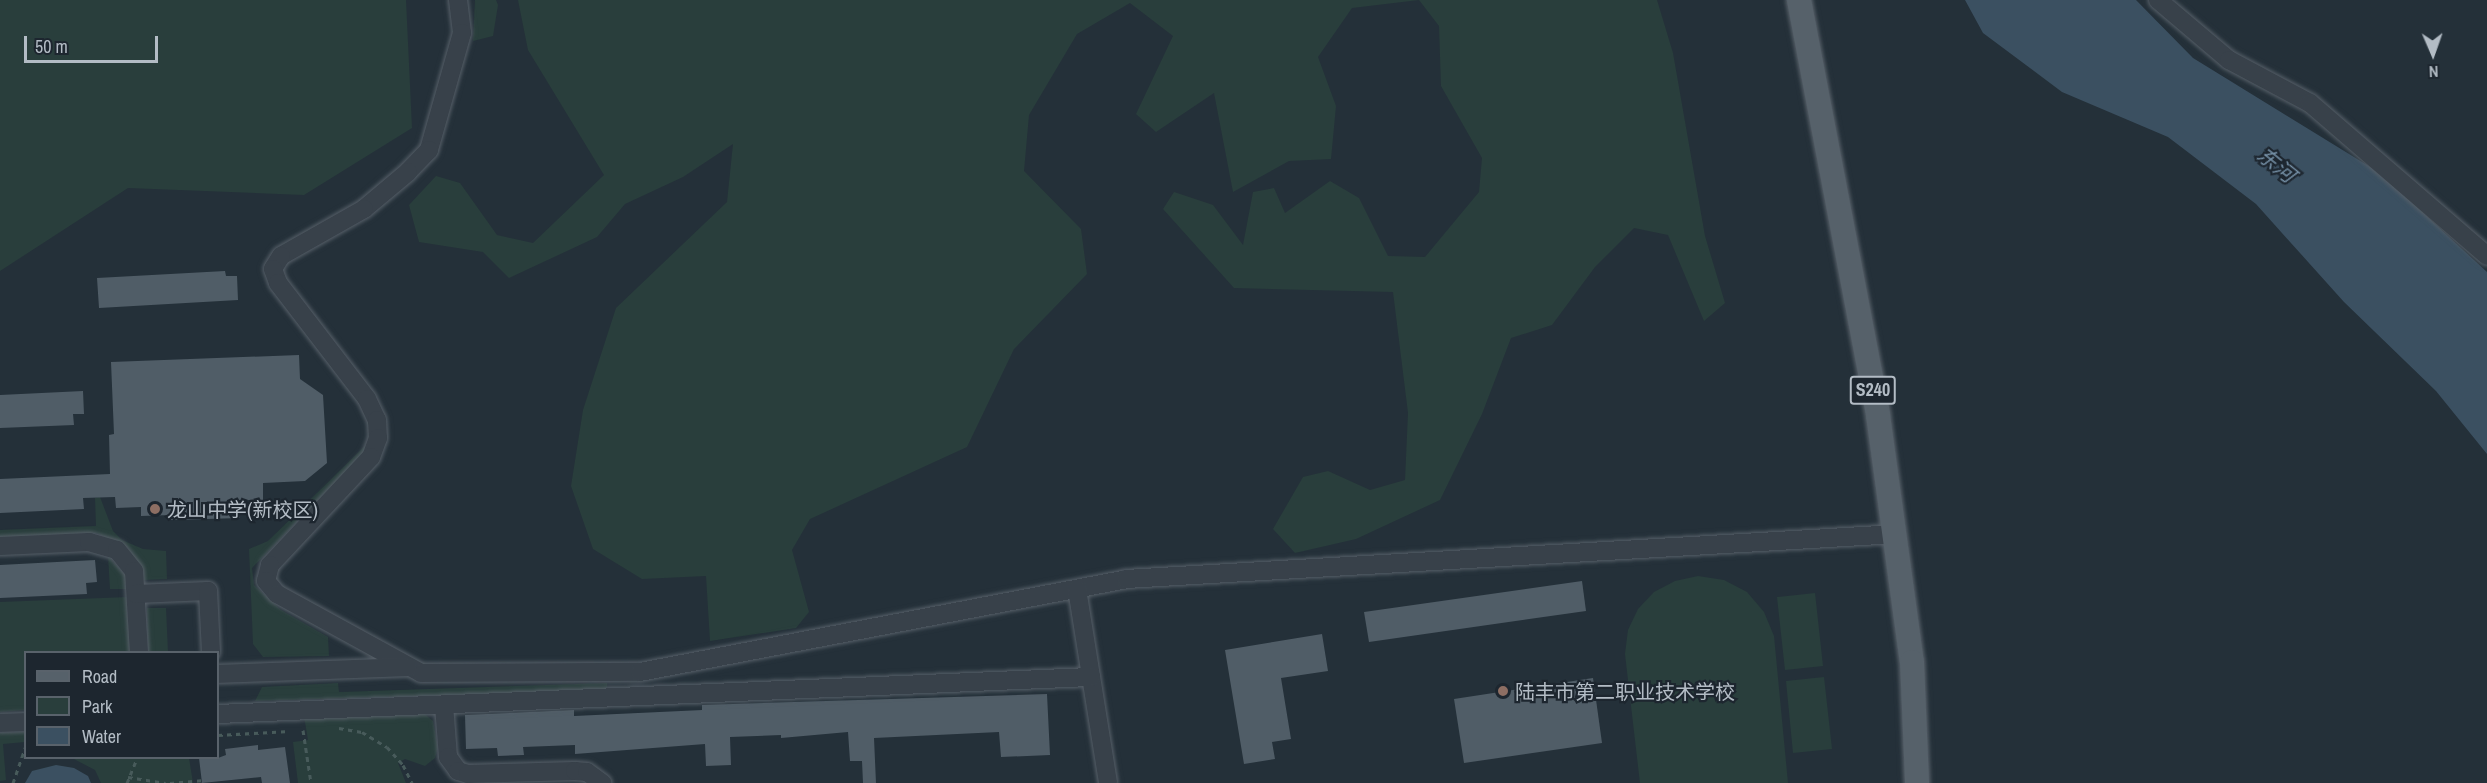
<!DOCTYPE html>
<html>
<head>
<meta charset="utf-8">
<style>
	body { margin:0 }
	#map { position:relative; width:2487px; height:783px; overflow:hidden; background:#243039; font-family:"Archivo Narrow","Noto Sans SC",sans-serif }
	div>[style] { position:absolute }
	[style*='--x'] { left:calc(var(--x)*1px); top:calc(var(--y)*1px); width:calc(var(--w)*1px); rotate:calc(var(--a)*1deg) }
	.green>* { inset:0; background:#293e3c }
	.water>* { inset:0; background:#3b5061 }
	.building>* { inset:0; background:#505d67 }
	.path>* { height:3px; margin-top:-1.5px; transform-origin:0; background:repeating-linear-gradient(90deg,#485b5b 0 4.5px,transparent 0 9px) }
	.roads { filter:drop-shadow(0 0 2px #565f68) drop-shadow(0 0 2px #565f68) }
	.minor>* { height:18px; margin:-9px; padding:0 9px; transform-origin:9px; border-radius:9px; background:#38414a }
	.major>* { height:24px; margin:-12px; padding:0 12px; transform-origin:12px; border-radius:12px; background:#56616a }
	.dots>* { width:16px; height:16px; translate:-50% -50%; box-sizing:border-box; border:3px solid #1d262f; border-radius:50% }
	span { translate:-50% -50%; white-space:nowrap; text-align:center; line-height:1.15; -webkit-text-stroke:4.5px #1d262f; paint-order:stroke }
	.shield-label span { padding:2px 4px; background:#1d262f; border:2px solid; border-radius:4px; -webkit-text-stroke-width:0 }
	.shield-label { font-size:18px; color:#b3bcc5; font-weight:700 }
	.poi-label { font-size:20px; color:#b3bcc5 }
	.left { translate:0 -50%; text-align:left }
	.water-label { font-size:21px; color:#7691a7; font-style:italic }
	.legend { position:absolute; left:24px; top:651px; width:195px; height:108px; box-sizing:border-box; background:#1d262f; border:2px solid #59626b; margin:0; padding:8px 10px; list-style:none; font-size:18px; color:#b3bcc5 }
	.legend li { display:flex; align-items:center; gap:12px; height:30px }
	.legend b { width:30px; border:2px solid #59626b }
	.north { position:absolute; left:2403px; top:24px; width:60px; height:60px; -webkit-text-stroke:4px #1d262f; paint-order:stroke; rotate:178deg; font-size:16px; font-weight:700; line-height:24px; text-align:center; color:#b3bcc5 }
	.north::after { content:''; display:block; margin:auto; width:21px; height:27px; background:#b3bcc5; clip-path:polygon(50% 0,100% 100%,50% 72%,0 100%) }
	.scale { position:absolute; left:24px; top:36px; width:134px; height:27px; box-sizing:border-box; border:3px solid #b3bcc5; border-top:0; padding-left:8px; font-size:18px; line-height:21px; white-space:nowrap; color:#b3bcc5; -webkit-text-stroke:4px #1d262f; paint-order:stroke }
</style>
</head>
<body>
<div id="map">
	<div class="green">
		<div style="clip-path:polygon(0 0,406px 0,412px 128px,304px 195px,128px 188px,0 271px)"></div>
		<div style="clip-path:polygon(475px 0,496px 0,498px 5px,493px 36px,473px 41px)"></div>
		<div style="clip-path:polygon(518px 0,1657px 0,1673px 53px,1705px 236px,1725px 303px,1704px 321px,1668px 235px,1634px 228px,1595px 267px,1552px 325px,1511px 338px,1482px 414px,1440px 500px,1356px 539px,1295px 553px,1273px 529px,1303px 477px,1328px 471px,1370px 490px,1405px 480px,1408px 413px,1393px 292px,1234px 288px,1163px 209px,1174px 192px,1213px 205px,1243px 245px,1253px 192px,1274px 188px,1285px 213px,1330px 181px,1359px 198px,1388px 256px,1425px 257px,1479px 192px,1482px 158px,1441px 86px,1439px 26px,1419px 0,1352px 8px,1318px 57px,1336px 106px,1331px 159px,1289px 161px,1233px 192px,1214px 93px,1156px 132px,1136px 114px,1173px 36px,1130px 3px,1077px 34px,1029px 115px,1024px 171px,1081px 229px,1087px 274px,1014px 349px,967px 447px,810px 519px,792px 550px,809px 612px,796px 628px,710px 641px,706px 576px,642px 579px,593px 549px,571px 486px,583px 410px,616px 308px,727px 202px,733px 144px,683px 177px,625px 204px,597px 237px,509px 278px,483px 252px,419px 242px,409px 205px,436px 176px,460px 183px,497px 235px,533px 243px,604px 175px,528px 50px)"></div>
		<div style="clip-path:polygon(372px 439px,366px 450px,252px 568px,254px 585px,281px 610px,328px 637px,329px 656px,263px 657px,253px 644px,249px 549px,268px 541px)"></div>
		<div style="clip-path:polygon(100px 497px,113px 531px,122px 540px,143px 549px,166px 551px,167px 579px,144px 580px,142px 568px,128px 548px,97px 533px,0 537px,0 530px,96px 526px,95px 498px)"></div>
		<div style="clip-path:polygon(108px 556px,126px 576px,127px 589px,110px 589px)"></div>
		<div style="clip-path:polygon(1698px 576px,1724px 580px,1747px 592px,1764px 612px,1774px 636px,1788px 783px,1640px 783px,1625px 654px,1628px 630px,1638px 609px,1654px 592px,1675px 581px)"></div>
		<div style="clip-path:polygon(1815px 593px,1823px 666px,1785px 670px,1777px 597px)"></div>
		<div style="clip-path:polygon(128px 597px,130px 652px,26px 652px,25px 710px,0 712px,0 602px)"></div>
		<div style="clip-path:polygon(147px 608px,166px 608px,168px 652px,148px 652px)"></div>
		<div style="clip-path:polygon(1824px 677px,1832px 749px,1793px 753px,1786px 681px)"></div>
		<div style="clip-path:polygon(338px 683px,339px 692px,607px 683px,607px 690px,255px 701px,262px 687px)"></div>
		<div style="clip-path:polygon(420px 710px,433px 721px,438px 748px,435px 758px,425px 766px,405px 759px,398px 763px,406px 783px,298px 783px,293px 742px,308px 740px,304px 716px)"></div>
		<div style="clip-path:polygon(26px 732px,25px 742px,3px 744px,6px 780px,0 781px,0 733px)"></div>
		<div style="clip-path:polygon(72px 758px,189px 758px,193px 783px,101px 783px,95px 770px)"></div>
	</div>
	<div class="water">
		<div style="clip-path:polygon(1965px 0,2136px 0,2193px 58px,2380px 173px,2487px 272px,2487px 454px,2436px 391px,2344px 302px,2256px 204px,2168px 137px,2062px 92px,1983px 33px)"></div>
		<div style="clip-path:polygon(56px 765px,74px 768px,88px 776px,91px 783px,25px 783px,32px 771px)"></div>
	</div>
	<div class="building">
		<div style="clip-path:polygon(225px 271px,226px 276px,237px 276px,238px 300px,99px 308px,97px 278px)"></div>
		<div style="clip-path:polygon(299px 355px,300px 379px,323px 395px,327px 463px,305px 481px,263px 483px,263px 500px,239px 500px,240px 518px,171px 520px,171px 515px,141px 516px,141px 507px,116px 508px,115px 497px,83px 498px,84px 509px,0 513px,0 479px,110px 474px,109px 435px,114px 434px,111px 362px)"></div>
		<div style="clip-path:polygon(83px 391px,84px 414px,73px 414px,74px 425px,0 428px,0 395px)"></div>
		<div style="clip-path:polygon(95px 560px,97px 582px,86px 583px,87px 594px,0 598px,0 565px)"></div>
		<div style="clip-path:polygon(1582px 581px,1586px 611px,1369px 642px,1364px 612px)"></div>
		<div style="clip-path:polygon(1322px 634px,1328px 671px,1281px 678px,1291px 739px,1272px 742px,1275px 759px,1244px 764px,1225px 650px)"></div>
		<div style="clip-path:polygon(1593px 678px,1602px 743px,1464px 763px,1454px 699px)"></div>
		<div style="clip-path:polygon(1047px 694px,1050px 755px,1001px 757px,999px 732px,874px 738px,876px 783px,863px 783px,862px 761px,850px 761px,848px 732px,781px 738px,781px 735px,730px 737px,731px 765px,706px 766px,705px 744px,575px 754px,575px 745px,523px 747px,524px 755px,498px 756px,497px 748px,466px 749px,465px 715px,574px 710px,574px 716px,702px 710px,702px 705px)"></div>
		<div style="clip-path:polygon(258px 745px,258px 750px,285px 747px,290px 783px,262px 783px,261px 777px,202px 783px,199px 758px,218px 758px,226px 755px,225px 749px)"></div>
	</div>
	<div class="path">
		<div style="--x:339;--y:728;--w:23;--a:10"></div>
		<div style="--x:362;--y:732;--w:29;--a:31"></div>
		<div style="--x:387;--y:747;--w:24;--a:48"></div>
		<div style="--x:403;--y:765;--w:20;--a:63"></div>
		<div style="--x:303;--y:730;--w:54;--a:81.4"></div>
		<div style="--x:218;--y:735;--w:72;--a:-3.2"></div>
		<div style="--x:128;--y:777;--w:38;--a:9"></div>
		<div style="--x:13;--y:783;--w:39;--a:-71"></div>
		<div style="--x:127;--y:783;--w:27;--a:-68"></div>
		<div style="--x:170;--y:783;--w:32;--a:-5"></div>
	</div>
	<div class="roads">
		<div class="minor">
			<div style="--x:458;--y:0;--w:33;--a:83"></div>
			<div style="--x:462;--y:33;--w:122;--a:105.8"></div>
			<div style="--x:429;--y:150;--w:30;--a:134"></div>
			<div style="--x:408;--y:172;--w:57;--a:139.9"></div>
			<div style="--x:364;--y:209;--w:95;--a:150.5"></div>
			<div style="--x:281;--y:256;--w:15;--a:122"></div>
			<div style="--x:273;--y:269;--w:15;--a:70"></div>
			<div style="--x:278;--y:283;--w:146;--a:52.5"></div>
			<div style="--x:367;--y:399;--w:23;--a:65"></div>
			<div style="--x:377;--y:420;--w:18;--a:87"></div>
			<div style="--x:378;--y:438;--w:20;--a:110"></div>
			<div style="--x:371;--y:457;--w:148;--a:133.1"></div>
			<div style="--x:270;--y:565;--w:16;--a:104"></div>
			<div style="--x:266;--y:581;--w:17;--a:50"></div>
			<div style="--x:277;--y:594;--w:164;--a:28.7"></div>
			<div style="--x:421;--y:673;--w:219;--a:-0.3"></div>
			<div style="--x:640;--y:672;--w:495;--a:-10.8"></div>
			<div style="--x:1126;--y:579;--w:771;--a:-3.34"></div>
			<div style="--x:2158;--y:0;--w:93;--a:40.2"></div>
			<div style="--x:2229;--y:60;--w:92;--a:28"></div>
			<div style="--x:2310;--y:103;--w:234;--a:40.8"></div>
			<div style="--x:0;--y:546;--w:89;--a:-2.6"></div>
			<div style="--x:89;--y:542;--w:29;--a:16"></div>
			<div style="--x:117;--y:550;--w:27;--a:51"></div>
			<div style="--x:134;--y:571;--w:81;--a:86.5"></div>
			<div style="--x:1077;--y:589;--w:196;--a:80.9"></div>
			<div style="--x:136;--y:594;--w:72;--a:-2.4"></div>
			<div style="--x:208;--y:591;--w:61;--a:87.2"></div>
			<div style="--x:218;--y:674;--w:190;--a:-2.1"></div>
			<div style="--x:444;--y:705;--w:52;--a:85.6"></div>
			<div style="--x:448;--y:757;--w:17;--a:54"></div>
			<div style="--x:458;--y:771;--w:10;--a:17"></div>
			<div style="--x:468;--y:774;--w:107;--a:-1.6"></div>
			<div style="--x:575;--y:771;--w:12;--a:5"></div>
			<div style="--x:587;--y:772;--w:19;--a:36"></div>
			<div style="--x:218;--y:714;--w:874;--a:-2.43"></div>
			<div style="--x:0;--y:723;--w:26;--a:-2"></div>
		</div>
		<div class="major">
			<div style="--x:1799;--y:0;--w:422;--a:79.2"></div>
			<div style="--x:1878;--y:415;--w:249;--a:82.2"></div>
			<div style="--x:1912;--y:662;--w:121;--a:87.6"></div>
		</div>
	</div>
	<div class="dots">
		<div style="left:155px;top:509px;background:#8d6e63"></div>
		<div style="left:1503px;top:691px;background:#8d6e63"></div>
	</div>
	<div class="shield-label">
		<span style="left:1873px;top:390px">S240</span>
	</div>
	<div class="poi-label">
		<span class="left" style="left:167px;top:509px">龙山中学(新校区)</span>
		<span class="left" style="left:1515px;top:691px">陆丰市第二职业技术学校</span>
	</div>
	<div class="water-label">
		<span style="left:2276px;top:165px;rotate:39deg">东河</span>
	</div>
	<ul class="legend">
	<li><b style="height:8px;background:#56616a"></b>Road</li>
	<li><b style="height:16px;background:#293e3c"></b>Park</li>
	<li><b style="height:16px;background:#3b5061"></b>Water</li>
	</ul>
	<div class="north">N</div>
	<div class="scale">50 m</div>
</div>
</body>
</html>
